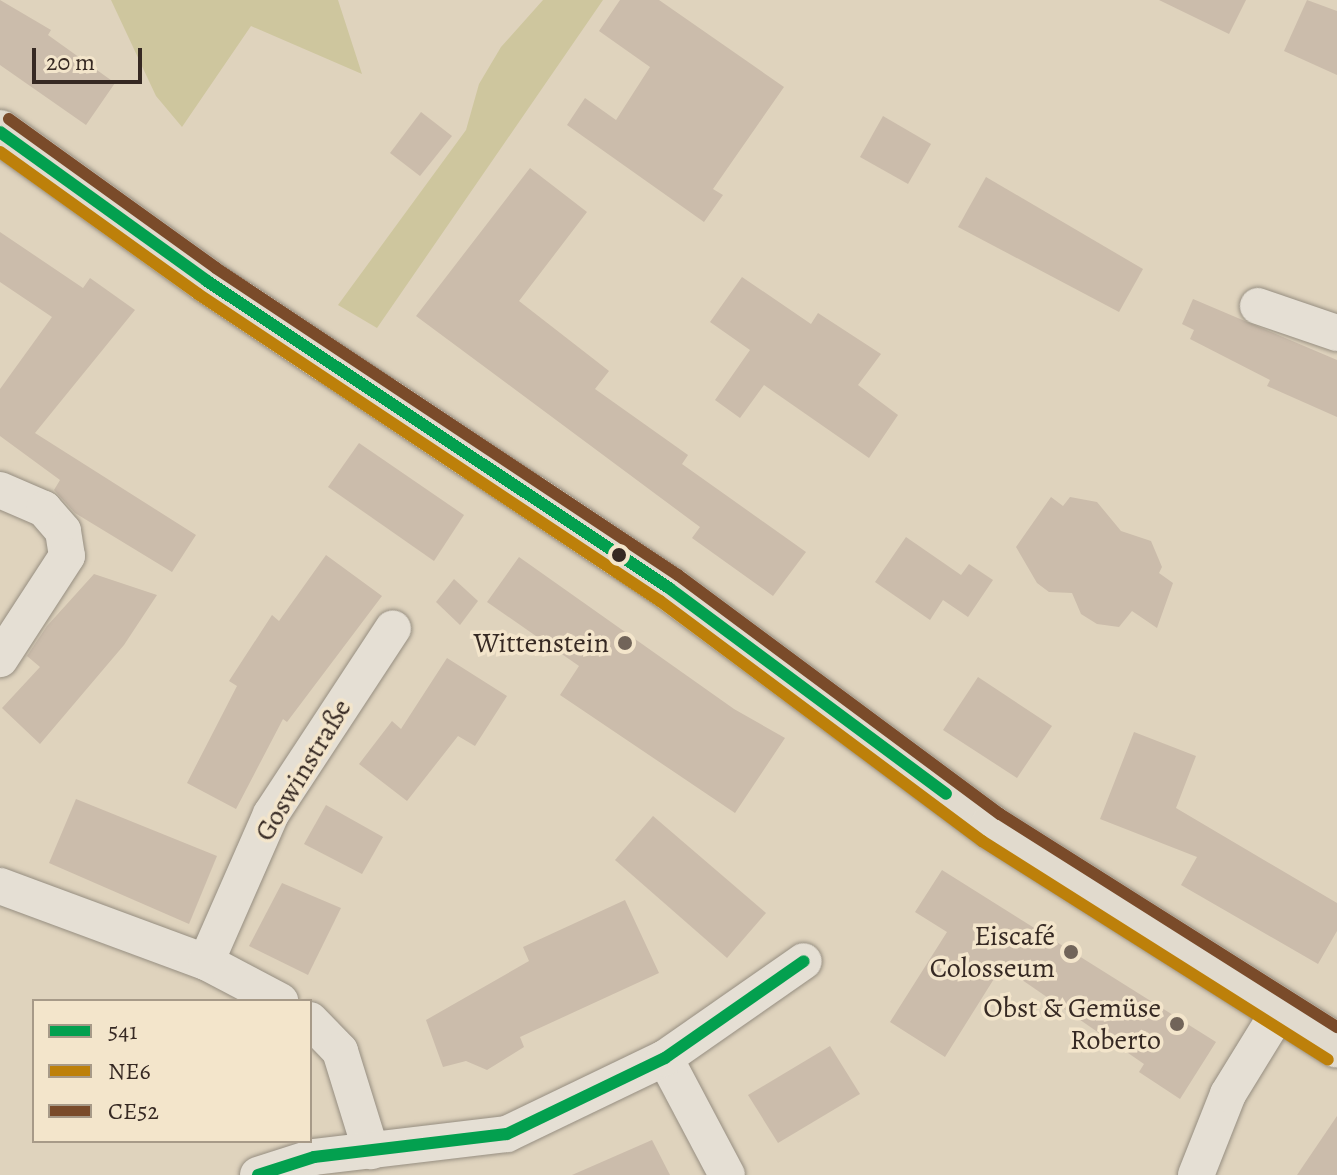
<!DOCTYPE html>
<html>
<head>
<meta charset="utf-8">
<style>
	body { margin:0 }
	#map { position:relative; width:1337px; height:1175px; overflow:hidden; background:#dfd3bd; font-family:Alegreya,serif }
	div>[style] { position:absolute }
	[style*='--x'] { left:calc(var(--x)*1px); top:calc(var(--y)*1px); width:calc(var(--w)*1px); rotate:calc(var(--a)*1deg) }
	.green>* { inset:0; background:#cec69e }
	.building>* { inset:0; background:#cbbcab }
	.roads { filter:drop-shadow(0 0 2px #968e81) drop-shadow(0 0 2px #968e81) }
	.minor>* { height:36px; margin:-18px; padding:0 18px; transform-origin:18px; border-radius:18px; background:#e5dfd4 }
	.major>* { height:44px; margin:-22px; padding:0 22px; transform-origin:22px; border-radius:22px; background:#e1dacd }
	.bus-1>* { height:12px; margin:-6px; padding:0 6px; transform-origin:6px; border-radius:6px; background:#03a04f }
	.bus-2>* { height:12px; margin:-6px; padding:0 6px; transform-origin:6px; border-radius:6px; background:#bd800a }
	.bus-3>* { height:12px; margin:-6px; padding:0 6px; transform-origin:6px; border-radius:6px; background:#7a4b2a }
	.dots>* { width:22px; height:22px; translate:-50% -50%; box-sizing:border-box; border:4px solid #f3e5cb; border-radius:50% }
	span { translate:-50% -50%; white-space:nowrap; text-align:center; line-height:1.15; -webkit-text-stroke:7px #f3e5cb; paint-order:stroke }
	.poi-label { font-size:28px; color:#362923 }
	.right { translate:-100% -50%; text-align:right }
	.street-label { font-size:28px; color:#362923 }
	.legend { position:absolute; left:32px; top:999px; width:280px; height:144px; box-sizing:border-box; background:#f3e5cb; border:2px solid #a79a88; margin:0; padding:10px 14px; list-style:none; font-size:24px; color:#362923 }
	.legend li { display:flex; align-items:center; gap:16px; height:40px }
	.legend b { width:40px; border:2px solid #a79a88 }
	.scale { position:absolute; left:32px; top:48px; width:110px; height:36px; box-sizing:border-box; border:4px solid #362923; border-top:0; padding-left:10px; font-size:24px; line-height:28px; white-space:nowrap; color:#362923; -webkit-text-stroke:6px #f3e5cb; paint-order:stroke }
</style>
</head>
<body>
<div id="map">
	<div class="green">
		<div style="clip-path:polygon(111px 0,338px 0,362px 74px,251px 26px,182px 127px,156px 96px)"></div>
		<div style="clip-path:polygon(543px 0,603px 0,377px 328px,338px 305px,466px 130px,479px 84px,501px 47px)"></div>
	</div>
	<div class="building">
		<div style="clip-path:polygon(0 0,51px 30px,48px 35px,115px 83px,86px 125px,0 65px)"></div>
		<div style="clip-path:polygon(620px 0,659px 0,784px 87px,713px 189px,723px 195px,704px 222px,567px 125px,585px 98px,616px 120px,650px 67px,599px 31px)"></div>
		<div style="clip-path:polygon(1159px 0,1246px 0,1229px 34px)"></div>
		<div style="clip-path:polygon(1307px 0,1337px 11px,1337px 75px,1284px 51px)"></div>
		<div style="clip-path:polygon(421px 112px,452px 136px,420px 176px,390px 153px)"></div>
		<div style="clip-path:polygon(883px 116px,931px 144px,908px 184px,860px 157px)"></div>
		<div style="clip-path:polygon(530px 168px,587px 212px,519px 301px,609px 371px,595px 389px,688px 455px,682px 464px,806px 552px,773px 596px,692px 538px,700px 527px,416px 316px)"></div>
		<div style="clip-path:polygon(986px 177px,1143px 269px,1119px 312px,958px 227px)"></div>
		<div style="clip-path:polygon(0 232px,83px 288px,90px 278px,135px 310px,35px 433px,196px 535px,172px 572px,75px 513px,54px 490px,60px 480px,0 436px,0 389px,52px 317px,0 282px)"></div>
		<div style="clip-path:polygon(742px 277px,811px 324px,818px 313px,881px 354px,858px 385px,898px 415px,869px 458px,764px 385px,740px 418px,715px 400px,750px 350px,710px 322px)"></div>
		<div style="clip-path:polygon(1193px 299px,1337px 360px,1337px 417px,1267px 386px,1270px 380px,1190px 339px,1194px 330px,1182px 324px)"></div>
		<div style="clip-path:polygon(359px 443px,464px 515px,434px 561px,328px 487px)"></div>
		<div style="clip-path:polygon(1051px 497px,1063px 506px,1070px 497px,1097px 502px,1121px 531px,1151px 541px,1162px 567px,1159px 573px,1173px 583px,1157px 628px,1132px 611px,1119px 627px,1097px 624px,1081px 614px,1072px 593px,1049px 592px,1037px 583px,1016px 547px)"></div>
		<div style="clip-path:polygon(906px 537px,961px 575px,969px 564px,993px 580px,968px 617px,943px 600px,930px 620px,875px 582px)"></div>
		<div style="clip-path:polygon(326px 555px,382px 596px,287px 722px,283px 719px,236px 809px,187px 783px,237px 686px,229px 681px,272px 615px,279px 621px)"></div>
		<div style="clip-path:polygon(519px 557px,734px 709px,785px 738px,735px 813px,560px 695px,579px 666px,487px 602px)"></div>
		<div style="clip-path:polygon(94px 574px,157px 595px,124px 645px,40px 744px,2px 708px,40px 667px,27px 656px,47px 626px)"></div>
		<div style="clip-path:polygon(454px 579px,478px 601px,460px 625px,436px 602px)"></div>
		<div style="clip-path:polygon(447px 658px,507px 696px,475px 746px,458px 736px,407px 801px,359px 764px,392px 721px,401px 729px)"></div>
		<div style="clip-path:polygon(978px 677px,1052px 726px,1017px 778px,943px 730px)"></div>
		<div style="clip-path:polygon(1134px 732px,1196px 756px,1176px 808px,1337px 903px,1337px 931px,1318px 964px,1181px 885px,1197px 857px,1100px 819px)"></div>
		<div style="clip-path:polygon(76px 799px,217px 856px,189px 924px,49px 863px)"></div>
		<div style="clip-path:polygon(326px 805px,383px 837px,362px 874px,304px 844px)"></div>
		<div style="clip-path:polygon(653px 816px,766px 913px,727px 958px,615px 860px)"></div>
		<div style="clip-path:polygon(942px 870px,1216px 1042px,1180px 1099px,1139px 1072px,1144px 1064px,1002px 966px,945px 1057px,890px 1022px,947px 932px,915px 912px)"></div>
		<div style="clip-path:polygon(282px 883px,341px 908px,308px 975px,249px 946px)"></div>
		<div style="clip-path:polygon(625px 900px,659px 973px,520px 1037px,524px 1047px,487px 1070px,466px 1061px,443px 1067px,426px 1020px,529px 961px,523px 947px)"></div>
		<div style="clip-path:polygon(830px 1046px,860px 1094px,778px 1143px,748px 1095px)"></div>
		<div style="clip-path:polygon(1337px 1116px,1337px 1175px,1297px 1175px)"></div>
		<div style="clip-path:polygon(652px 1140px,670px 1175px,572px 1175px)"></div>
	</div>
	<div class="roads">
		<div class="minor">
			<div style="--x:1258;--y:306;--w:83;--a:18.9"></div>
			<div style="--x:0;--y:490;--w:48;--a:23.4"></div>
			<div style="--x:44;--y:509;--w:29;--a:49"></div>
			<div style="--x:63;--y:531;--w:25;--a:81"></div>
			<div style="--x:67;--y:556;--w:123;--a:123"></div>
			<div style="--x:0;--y:886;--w:220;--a:20.3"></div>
			<div style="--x:206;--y:962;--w:84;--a:27.8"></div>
			<div style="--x:206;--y:962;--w:162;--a:-66.3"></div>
			<div style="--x:271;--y:814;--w:222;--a:-56.7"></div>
			<div style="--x:310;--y:1020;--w:43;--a:45.9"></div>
			<div style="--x:340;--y:1051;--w:105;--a:72.8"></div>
			<div style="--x:665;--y:1058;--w:132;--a:62.1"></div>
			<div style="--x:258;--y:1175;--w:59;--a:-17.8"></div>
			<div style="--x:314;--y:1157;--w:194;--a:-6.8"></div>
			<div style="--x:507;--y:1134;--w:175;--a:-25.7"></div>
			<div style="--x:665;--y:1058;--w:169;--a:-34.9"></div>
			<div style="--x:1196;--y:1175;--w:87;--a:-68.4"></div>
			<div style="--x:1228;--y:1094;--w:97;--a:-58.4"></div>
		</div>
		<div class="major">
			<div style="--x:0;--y:132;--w:255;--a:35.7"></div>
			<div style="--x:207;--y:281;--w:555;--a:33.6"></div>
			<div style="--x:669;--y:588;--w:401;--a:36.6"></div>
			<div style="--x:991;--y:827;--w:409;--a:32.3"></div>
		</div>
	</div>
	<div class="bus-1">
		<div style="--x:0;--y:132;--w:255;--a:35.7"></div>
		<div style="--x:207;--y:281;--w:555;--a:33.6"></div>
		<div style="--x:669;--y:588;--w:345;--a:36.6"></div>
		<div style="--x:258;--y:1175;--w:59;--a:-17.8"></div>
		<div style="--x:314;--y:1157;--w:194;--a:-6.8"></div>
		<div style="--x:507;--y:1134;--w:175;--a:-25.7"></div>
		<div style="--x:665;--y:1058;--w:169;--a:-34.9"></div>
	</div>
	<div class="bus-2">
		<div style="--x:0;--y:152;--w:244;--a:35.6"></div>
		<div style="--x:198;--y:294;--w:555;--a:33.6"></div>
		<div style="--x:660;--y:601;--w:402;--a:36.7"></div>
		<div style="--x:982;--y:841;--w:409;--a:32.3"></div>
	</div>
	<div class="bus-3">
		<div style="--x:9;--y:119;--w:255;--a:35.7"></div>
		<div style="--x:216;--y:268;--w:555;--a:33.6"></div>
		<div style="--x:678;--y:575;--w:401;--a:36.6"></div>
		<div style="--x:1000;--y:814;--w:399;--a:32.3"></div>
	</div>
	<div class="dots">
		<div style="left:619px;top:555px;background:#362923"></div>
		<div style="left:625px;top:643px;background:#716459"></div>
		<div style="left:1071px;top:952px;background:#716459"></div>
		<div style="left:1177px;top:1024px;background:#716459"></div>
	</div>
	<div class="poi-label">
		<span class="right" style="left:609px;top:643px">Wittenstein</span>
		<span class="right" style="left:1055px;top:952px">Eiscafé<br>Colosseum</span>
		<span class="right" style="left:1161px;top:1024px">Obst &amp; Gemüse<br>Roberto</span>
	</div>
	<div class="street-label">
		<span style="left:303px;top:770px;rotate:-59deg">Goswinstraße</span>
	</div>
	<ul class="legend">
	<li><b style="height:10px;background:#03a04f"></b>541</li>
	<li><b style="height:10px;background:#bd800a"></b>NE6</li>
	<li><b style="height:10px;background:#7a4b2a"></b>CE52</li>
	</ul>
	<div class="scale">20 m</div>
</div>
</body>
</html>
